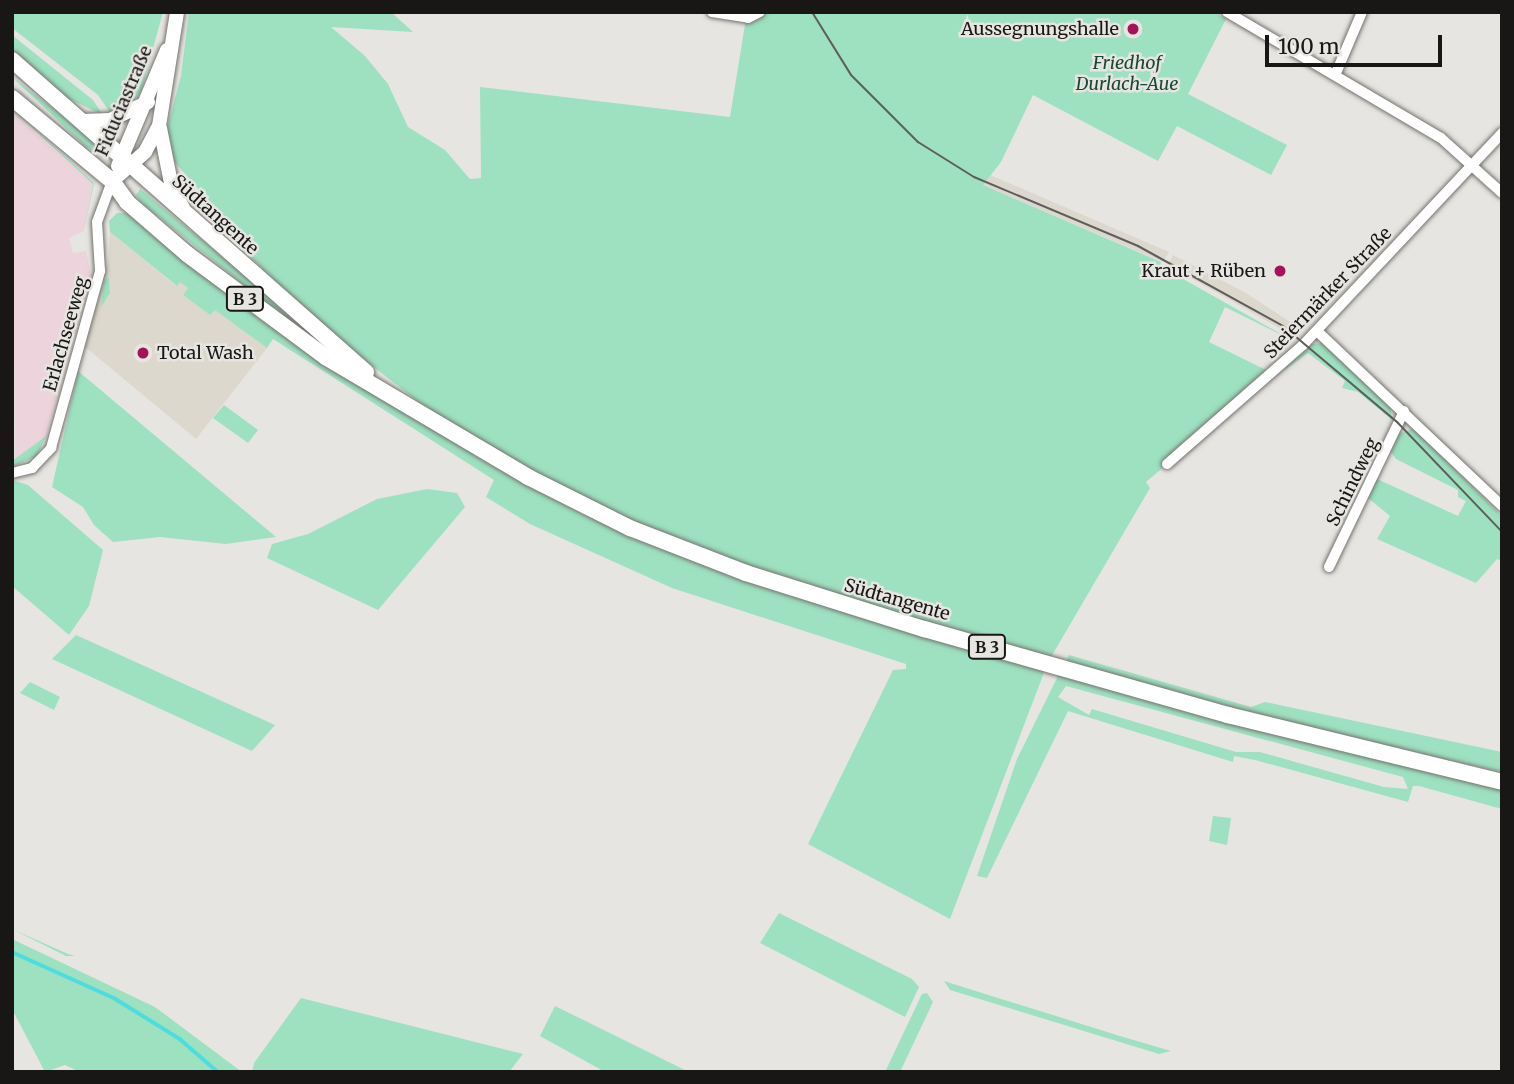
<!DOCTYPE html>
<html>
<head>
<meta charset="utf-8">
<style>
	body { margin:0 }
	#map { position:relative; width:1514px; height:1084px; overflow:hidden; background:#e7e5e1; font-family:Merriweather,serif }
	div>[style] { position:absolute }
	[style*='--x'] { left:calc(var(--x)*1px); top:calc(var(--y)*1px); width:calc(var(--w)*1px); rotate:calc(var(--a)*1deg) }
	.built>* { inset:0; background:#dcd8cd }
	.industrial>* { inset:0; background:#edd4dc }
	.green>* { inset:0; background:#9de1c0 }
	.stream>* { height:3.5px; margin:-1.75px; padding:0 1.75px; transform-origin:1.75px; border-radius:1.75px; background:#4ddddf }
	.roads { filter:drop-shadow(0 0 2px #74726e) drop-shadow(0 0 2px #74726e) }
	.street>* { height:10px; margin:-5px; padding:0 5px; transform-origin:5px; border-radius:5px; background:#fff }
	.secondary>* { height:14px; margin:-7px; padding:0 7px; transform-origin:7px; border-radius:7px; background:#fff }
	.primary>* { height:16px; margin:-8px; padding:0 8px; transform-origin:8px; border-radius:8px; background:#fff }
	.tram>* { height:2px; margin:-1px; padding:0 1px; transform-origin:1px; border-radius:1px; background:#5f5e5c }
	.dots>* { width:19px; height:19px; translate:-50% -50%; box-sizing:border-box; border:4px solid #e7e5e1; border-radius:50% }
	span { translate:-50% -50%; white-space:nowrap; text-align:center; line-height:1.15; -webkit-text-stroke:5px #e7e5e1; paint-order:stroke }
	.shield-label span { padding:2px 5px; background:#e7e5e1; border:2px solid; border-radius:5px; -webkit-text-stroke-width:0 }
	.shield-label { font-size:16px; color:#181716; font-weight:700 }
	.poi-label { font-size:18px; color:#181716 }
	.right { translate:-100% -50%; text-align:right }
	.left { translate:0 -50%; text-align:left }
	.park-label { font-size:18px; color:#194734; font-style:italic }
	.street-label { font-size:18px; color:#181716 }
	.frame { position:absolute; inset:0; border:14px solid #181716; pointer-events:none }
	.scale { position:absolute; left:1265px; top:35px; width:177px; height:32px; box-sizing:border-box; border:4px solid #181716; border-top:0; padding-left:9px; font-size:21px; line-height:24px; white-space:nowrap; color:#181716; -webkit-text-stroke:5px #e7e5e1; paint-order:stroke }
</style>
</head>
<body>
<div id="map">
	<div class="built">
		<div style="clip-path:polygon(821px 12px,988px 174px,1169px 252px,1163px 262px,983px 185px)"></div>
		<div style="clip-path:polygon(110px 232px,176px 286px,180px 282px,188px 288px,183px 295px,210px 315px,214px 309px,267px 348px,196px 439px,84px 346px,108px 263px)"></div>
		<div style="clip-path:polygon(1173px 255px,1246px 293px,1301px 329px,1293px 336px,1168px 265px)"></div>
	</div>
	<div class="industrial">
		<div style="clip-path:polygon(12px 113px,93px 184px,84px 231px,69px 238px,73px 253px,86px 251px,91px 275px,46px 436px,15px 462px)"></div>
	</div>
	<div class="green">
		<div style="clip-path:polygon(12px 12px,163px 12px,141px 92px,131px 103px,111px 114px,98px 95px,12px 28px)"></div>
		<div style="clip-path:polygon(189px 12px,391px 12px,413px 32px,331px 27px,365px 56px,388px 84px,408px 127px,445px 150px,470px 179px,481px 178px,480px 87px,730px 117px,747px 12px,1215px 12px,1226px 19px,1188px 94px,1287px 145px,1271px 175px,1177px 126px,1158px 161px,1033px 95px,1001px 162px,983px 185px,1161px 262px,1160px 266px,1290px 339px,1225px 307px,1209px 342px,1266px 370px,1296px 344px,1302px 349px,1146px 482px,1150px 488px,1051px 657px,843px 597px,717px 555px,630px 520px,520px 465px,421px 404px,314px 320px,177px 183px,172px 166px,204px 206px,259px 258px,172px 159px,166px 132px,181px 76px)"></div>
		<div style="clip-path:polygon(12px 35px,93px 100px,103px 115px,65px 97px,12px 50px)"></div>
		<div style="clip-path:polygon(12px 77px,82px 131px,105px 156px,86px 147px)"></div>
		<div style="clip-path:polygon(12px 109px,94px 183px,84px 231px,93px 184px)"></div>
		<div style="clip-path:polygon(140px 189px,248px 278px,317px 343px,144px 205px,136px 195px)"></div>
		<div style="clip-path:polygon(117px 213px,129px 213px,357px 383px,496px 468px,582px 514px,674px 554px,778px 591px,1045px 670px,950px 919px,808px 844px,893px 670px,906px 669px,906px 664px,672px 588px,530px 524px,486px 497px,494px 480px,273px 339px,267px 348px,215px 310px,210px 315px,183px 295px,188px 288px,180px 282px,177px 286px,110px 232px,109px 221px)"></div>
		<div style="clip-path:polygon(109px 278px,110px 293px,101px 307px,104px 280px)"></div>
		<div style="clip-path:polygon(1322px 343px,1390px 402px,1392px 420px,1358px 392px,1342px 388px,1345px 381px,1308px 353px,1278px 375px,1311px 344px)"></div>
		<div style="clip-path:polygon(78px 371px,276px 537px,226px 544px,160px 537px,113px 542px,94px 525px,83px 507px,52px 487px)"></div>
		<div style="clip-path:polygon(224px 405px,258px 430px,248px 443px,213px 418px)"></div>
		<div style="clip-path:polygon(1414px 428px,1502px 516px,1502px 561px,1497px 559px,1476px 583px,1377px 539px,1390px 516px,1368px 498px,1377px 479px,1458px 516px,1466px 501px,1458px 497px,1458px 490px,1396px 459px,1390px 451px,1398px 434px)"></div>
		<div style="clip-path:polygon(46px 436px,37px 456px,12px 467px,12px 461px)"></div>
		<div style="clip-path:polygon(12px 480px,28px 485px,103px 550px,89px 606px,69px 635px,12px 586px)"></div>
		<div style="clip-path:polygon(427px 489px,457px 493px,465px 507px,378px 610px,267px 558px,272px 544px,308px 534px,377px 499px)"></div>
		<div style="clip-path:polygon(76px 635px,275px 725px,252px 751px,52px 659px)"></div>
		<div style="clip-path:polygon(1069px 655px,1251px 707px,1265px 702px,1502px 752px,1502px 772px,1304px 728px,1066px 662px)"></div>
		<div style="clip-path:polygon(evenodd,1059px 674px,1242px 726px,1502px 789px,1502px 809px,1419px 786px,1413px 786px,1408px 802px,1255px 760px,1234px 756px,1233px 762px,1068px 711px,987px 878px,977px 876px,1017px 759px,1059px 674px,1066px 686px,1403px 777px,1408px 789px,1384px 787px,1260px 752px,1236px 752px,1092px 709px,1089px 715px,1058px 697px,1066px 686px)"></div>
		<div style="clip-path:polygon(30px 682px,60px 697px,54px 710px,20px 693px)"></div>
		<div style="clip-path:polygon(1213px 816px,1231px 818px,1227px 845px,1209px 841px)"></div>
		<div style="clip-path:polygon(779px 913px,912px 979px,919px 987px,905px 1017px,760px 943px)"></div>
		<div style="clip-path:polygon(12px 929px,68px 954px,75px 956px,66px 956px)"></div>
		<div style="clip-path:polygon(12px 939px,155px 1007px,242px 1072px,80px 1072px,65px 1065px,45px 1072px,12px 1009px)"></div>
		<div style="clip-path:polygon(944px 981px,1120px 1036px,1171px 1051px,1159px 1054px,950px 990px)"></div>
		<div style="clip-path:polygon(927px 993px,933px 1002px,900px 1072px,885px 1072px,922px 994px)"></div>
		<div style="clip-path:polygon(301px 998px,523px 1054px,509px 1072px,252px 1072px,254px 1063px)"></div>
		<div style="clip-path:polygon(555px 1006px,689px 1072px,605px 1072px,540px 1036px)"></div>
	</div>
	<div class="stream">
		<div style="--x:12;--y:952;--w:112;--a:24.3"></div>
		<div style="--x:114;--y:998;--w:78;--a:31.8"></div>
		<div style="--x:180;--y:1039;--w:50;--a:41"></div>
	</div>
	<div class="roads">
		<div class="street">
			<div style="--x:712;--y:12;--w:36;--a:9"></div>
			<div style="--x:748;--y:18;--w:13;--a:-27"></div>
			<div style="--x:1227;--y:12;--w:248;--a:30.5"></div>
			<div style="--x:1441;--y:138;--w:82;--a:42"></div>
			<div style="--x:1336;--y:73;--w:66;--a:-66.9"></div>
			<div style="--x:1317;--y:331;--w:255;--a:43.4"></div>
			<div style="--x:1167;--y:464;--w:181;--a:-41.2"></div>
			<div style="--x:1303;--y:345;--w:291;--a:-46.8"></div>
			<div style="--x:12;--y:473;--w:21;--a:-14"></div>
			<div style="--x:32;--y:468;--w:28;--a:-46"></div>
			<div style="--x:51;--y:448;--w:184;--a:-74.5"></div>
			<div style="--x:100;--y:271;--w:49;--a:-93.5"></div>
			<div style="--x:97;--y:222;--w:44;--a:-69.9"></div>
			<div style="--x:1329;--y:567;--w:173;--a:-64.3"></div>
		</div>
		<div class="secondary">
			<div style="--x:82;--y:121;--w:28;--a:-2"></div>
			<div style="--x:110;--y:120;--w:42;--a:-25.3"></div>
			<div style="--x:160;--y:128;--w:61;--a:78.7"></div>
			<div style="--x:172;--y:188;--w:23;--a:61"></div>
			<div style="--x:118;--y:166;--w:126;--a:-67.1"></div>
			<div style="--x:112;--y:181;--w:44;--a:-41.3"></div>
			<div style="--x:145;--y:152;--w:30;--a:-62"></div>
			<div style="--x:159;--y:126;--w:115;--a:-81"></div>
		</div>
		<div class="primary">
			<div style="--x:12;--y:60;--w:472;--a:41.4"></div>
			<div style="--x:12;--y:98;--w:130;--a:39.7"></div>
			<div style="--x:112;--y:181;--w:26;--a:54"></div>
			<div style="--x:127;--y:202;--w:79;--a:40.9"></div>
			<div style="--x:187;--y:254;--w:174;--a:36.6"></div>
			<div style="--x:327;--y:358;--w:234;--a:30.6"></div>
			<div style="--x:528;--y:477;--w:114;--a:26.6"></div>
			<div style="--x:630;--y:528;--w:124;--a:21.2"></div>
			<div style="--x:746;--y:573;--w:187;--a:17.5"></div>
			<div style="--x:924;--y:629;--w:316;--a:15.8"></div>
			<div style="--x:1228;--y:715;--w:282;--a:13.7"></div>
		</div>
	</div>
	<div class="tram">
		<div style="--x:812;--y:12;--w:74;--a:58.2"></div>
		<div style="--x:851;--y:75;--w:95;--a:45"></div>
		<div style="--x:918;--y:142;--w:66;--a:32"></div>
		<div style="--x:974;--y:177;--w:178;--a:22.8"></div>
		<div style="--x:1138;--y:246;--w:166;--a:28.9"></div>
		<div style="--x:1283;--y:326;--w:150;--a:40.1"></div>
		<div style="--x:1398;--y:423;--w:151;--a:46.3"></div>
	</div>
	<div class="dots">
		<div style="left:1133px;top:29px;background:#a21359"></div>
		<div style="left:1280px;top:271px;background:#a21359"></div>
		<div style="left:143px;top:353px;background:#a21359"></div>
	</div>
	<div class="shield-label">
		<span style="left:245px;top:299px">B 3</span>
		<span style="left:987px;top:647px">B 3</span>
	</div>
	<div class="poi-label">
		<span class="right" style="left:1119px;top:29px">Aussegnungshalle</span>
		<span class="right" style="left:1266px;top:271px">Kraut + Rüben</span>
		<span class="left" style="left:157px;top:353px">Total Wash</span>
	</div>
	<div class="park-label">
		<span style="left:1127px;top:74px">Friedhof<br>Durlach-Aue</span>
	</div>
	<div class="street-label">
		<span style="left:124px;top:101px;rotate:-67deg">Fiduciastraße</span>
		<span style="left:215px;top:215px;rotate:42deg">Südtangente</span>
		<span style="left:1328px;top:293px;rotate:-46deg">Steiermärker Straße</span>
		<span style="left:66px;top:334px;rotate:-74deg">Erlachseeweg</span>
		<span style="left:1353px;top:482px;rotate:-64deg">Schindweg</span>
		<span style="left:897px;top:600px;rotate:16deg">Südtangente</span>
	</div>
	<div class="frame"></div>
	<div class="scale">100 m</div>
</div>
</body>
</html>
